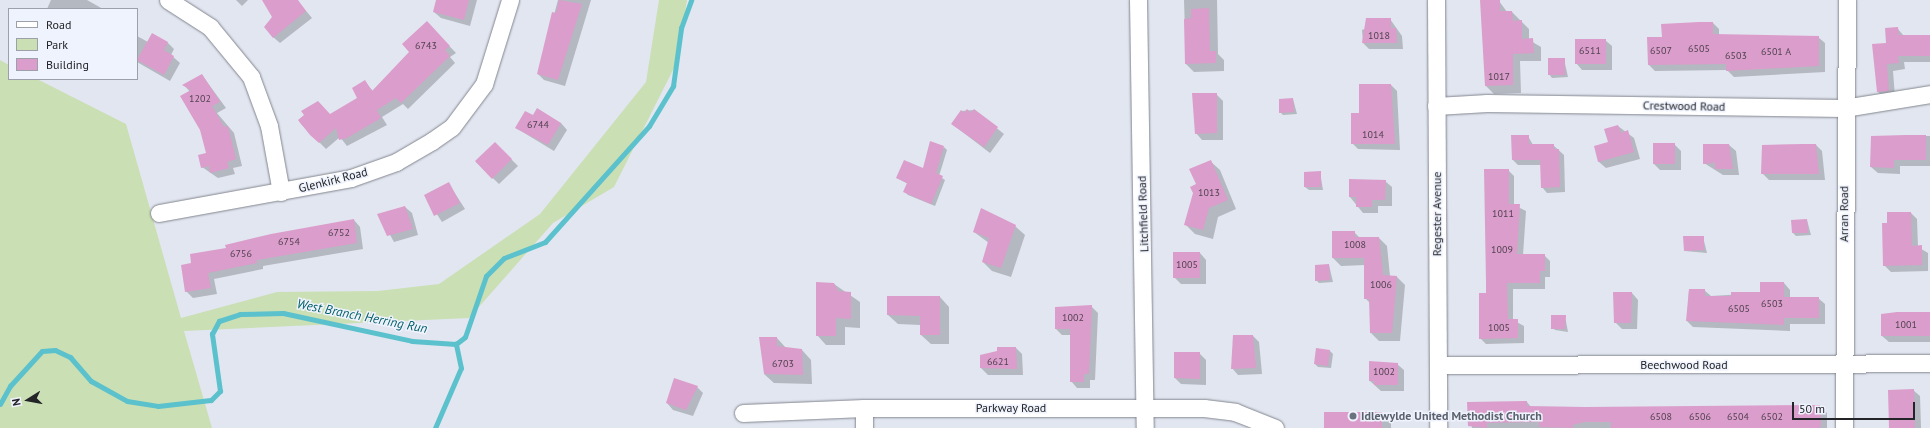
<!DOCTYPE html>
<html>
<head>
<meta charset="utf-8">
<style>
	body { margin:0 }
	#map { position:relative; width:1930px; height:428px; overflow:hidden; background:#e2e6f0; font-family:"PT Sans",sans-serif }
	div>[style] { position:absolute }
	[style*='--x'] { left:calc(var(--x)*1px); top:calc(var(--y)*1px); width:calc(var(--w)*1px); rotate:calc(var(--a)*1deg) }
	.green>* { inset:0; background:#cadfb4 }
	.shadow>* { inset:0; background:#0003 }
	.stream>* { height:5px; margin:-2.5px; padding:0 2.5px; transform-origin:2.5px; border-radius:2.5px; background:#5bc1cc }
	.building>* { inset:0; background:#db9dcb }
	.roads { filter:drop-shadow(0 0 1px #82868f) drop-shadow(0 0 1px #82868f) }
	.minor>* { height:17px; margin:-8.5px; padding:0 8.5px; transform-origin:8.5px; border-radius:8.5px; background:#fff }
	.dots>* { width:11px; height:11px; translate:-50% -50%; box-sizing:border-box; border:2px solid #eff3fd; border-radius:50% }
	span { translate:-50% -50%; white-space:nowrap; text-align:center; line-height:1.15; -webkit-text-stroke:3px #eff3fd; paint-order:stroke }
	.number-label { font-size:10px; color:#514251 }
	.number-label span { -webkit-text-stroke-width:0 }
	.street-label { font-size:12px; color:#232428 }
	.worship-label { font-size:12px; color:#5b616d; font-weight:700 }
	.left { translate:0 -50%; text-align:left }
	.water-label { font-size:13px; color:#025f68; font-style:italic }
	.legend { position:absolute; left:8px; top:8px; width:130px; height:72px; box-sizing:border-box; background:#eff3fd; border:1px solid #9da0a8; margin:0; padding:5px 7px; list-style:none; font-size:12px; color:#232428 }
	.legend li { display:flex; align-items:center; gap:8px; height:20px }
	.legend b { width:20px; border:1px solid #9da0a8 }
	.north { position:absolute; left:8px; top:380px; width:40px; height:40px; -webkit-text-stroke:3px #eff3fd; paint-order:stroke; rotate:259deg; font-size:11px; font-weight:700; line-height:16px; text-align:center; color:#232428 }
	.north::after { content:''; display:block; margin:auto; width:14px; height:18px; background:#232428; clip-path:polygon(50% 0,100% 100%,50% 72%,0 100%) }
	.scale { position:absolute; left:1792px; top:402px; width:123px; height:18px; box-sizing:border-box; border:2px solid #232428; border-top:0; padding-left:5px; font-size:12px; line-height:14px; white-space:nowrap; color:#232428; -webkit-text-stroke:3px #eff3fd; paint-order:stroke }
</style>
</head>
<body>
<div id="map">
	<div class="green">
		<div style="clip-path:polygon(659px 0,687px 0,678px 60px,614px 187px,553px 223px,469px 318px,184px 331px,212px 428px,0 428px,0 60px,9px 65px,9px 79px,37px 79px,126px 124px,181px 318px,277px 292px,378px 291px,439px 284px,540px 214px,646px 82px)"></div>
	</div>
	<div class="shadow">
		<div style="clip-path:polygon(51px 0,87px 0,103px 9px,47px 9px)"></div>
		<div style="clip-path:polygon(236px 0,248px 0,242px 6px)"></div>
		<div style="clip-path:polygon(263px 0,297px 0,312px 18px,280px 43px,273px 37px,273px 17px)"></div>
		<div style="clip-path:polygon(437px 0,477px 0,470px 26px,441px 18px,434px 12px)"></div>
		<div style="clip-path:polygon(558px 0,591px 0,565px 86px,544px 80px,538px 74px)"></div>
		<div style="clip-path:polygon(1184px 0,1217px 0,1218px 54px,1224px 60px,1224px 71px,1194px 72px,1186px 64px)"></div>
		<div style="clip-path:polygon(1499px 1px,1507px 12px,1512px 12px,1529px 29px,1529px 40px,1541px 47px,1541px 61px,1520px 61px,1521px 93px,1494px 94px,1486px 86px)"></div>
		<div style="clip-path:polygon(1390px 19px,1402px 36px,1403px 49px,1369px 49px,1363px 43px,1362px 30px)"></div>
		<div style="clip-path:polygon(1713px 23px,1719px 29px,1719px 35px,1818px 37px,1825px 43px,1825px 72px,1734px 77px,1727px 70px,1655px 71px,1649px 65px,1663px 38px)"></div>
		<div style="clip-path:polygon(1897px 28px,1904px 36px,1930px 36px,1930px 62px,1904px 62px,1905px 69px,1893px 71px,1895px 97px,1885px 98px,1878px 92px,1873px 45px,1887px 44px)"></div>
		<div style="clip-path:polygon(433px 29px,456px 53px,450px 57px,455px 63px,408px 109px,403px 104px,382px 117px,387px 125px,347px 146px,340px 137px,326px 149px,301px 124px,299px 121px,330px 115px,359px 98px,365px 82px,373px 91px)"></div>
		<div style="clip-path:polygon(137px 36px,148px 42px,167px 42px,174px 49px,171px 55px,180px 63px,170px 81px,137px 62px)"></div>
		<div style="clip-path:polygon(1605px 40px,1612px 46px,1612px 70px,1582px 70px,1576px 63px)"></div>
		<div style="clip-path:polygon(1564px 59px,1568px 77px,1552px 78px,1549px 74px)"></div>
		<div style="clip-path:polygon(202px 75px,226px 108px,217px 113px,234px 133px,242px 166px,233px 168px,235px 174px,218px 178px,202px 167px,207px 153px,190px 92px,184px 85px)"></div>
		<div style="clip-path:polygon(1391px 85px,1397px 91px,1400px 150px,1358px 149px,1352px 143px)"></div>
		<div style="clip-path:polygon(1216px 94px,1223px 101px,1223px 140px,1202px 140px,1196px 133px)"></div>
		<div style="clip-path:polygon(1293px 99px,1297px 114px,1283px 115px,1280px 112px)"></div>
		<div style="clip-path:polygon(974px 110px,1004px 134px,990px 153px,952px 124px,961px 111px)"></div>
		<div style="clip-path:polygon(533px 117px,561px 123px,567px 130px,554px 151px,516px 128px)"></div>
		<div style="clip-path:polygon(1618px 126px,1634px 138px,1640px 159px,1606px 168px,1599px 162px,1595px 147px,1609px 143px)"></div>
		<div style="clip-path:polygon(1528px 136px,1533px 145px,1553px 145px,1564px 155px,1565px 192px,1547px 193px,1542px 187px,1541px 165px,1518px 165px,1513px 160px)"></div>
		<div style="clip-path:polygon(1930px 136px,1930px 166px,1900px 166px,1900px 174px,1878px 173px,1871px 167px,1872px 137px)"></div>
		<div style="clip-path:polygon(495px 143px,518px 166px,499px 184px,476px 162px)"></div>
		<div style="clip-path:polygon(1674px 144px,1681px 151px,1681px 170px,1660px 170px,1654px 164px)"></div>
		<div style="clip-path:polygon(1729px 145px,1736px 151px,1739px 175px,1723px 175px,1704px 163px)"></div>
		<div style="clip-path:polygon(1816px 145px,1822px 151px,1825px 180px,1769px 180px,1762px 173px)"></div>
		<div style="clip-path:polygon(944px 147px,947px 150px,939px 176px,945px 180px,935px 206px,908px 195px,905px 192px,908px 184px,897px 178px,923px 169px)"></div>
		<div style="clip-path:polygon(1210px 161px,1220px 170px,1236px 209px,1218px 217px,1213px 239px,1195px 234px,1185px 224px,1197px 185px)"></div>
		<div style="clip-path:polygon(1508px 170px,1514px 176px,1514px 205px,1526px 211px,1523px 255px,1544px 255px,1550px 261px,1550px 277px,1545px 277px,1545px 289px,1513px 289px,1513px 320px,1524px 326px,1524px 343px,1486px 344px,1480px 338px)"></div>
		<div style="clip-path:polygon(1320px 172px,1323px 190px,1309px 190px,1305px 187px)"></div>
		<div style="clip-path:polygon(1385px 181px,1392px 187px,1392px 206px,1378px 206px,1378px 213px,1363px 213px,1350px 197px)"></div>
		<div style="clip-path:polygon(449px 184px,465px 209px,442px 222px,425px 196px)"></div>
		<div style="clip-path:polygon(405px 207px,412px 213px,418px 235px,394px 242px,379px 215px)"></div>
		<div style="clip-path:polygon(1911px 213px,1917px 219px,1918px 247px,1928px 253px,1928px 271px,1891px 272px,1884px 265px,1888px 224px)"></div>
		<div style="clip-path:polygon(354px 220px,360px 227px,363px 249px,263px 266px,263px 269px,214px 279px,217px 294px,193px 298px,186px 291px,192px 264px,227px 249px)"></div>
		<div style="clip-path:polygon(1807px 220px,1811px 235px,1796px 236px,1793px 233px)"></div>
		<div style="clip-path:polygon(1015px 226px,1025px 235px,1011px 277px,992px 271px,983px 262px,989px 243px,974px 232px)"></div>
		<div style="clip-path:polygon(1354px 232px,1360px 238px,1379px 238px,1387px 246px,1390px 276px,1397px 277px,1405px 285px,1400px 341px,1379px 341px,1371px 333px,1370px 303px,1365px 298px,1365px 265px,1341px 266px,1333px 258px)"></div>
		<div style="clip-path:polygon(1703px 237px,1707px 253px,1685px 251px)"></div>
		<div style="clip-path:polygon(1200px 253px,1206px 260px,1206px 284px,1181px 284px,1174px 277px)"></div>
		<div style="clip-path:polygon(1329px 265px,1333px 282px,1319px 283px,1316px 280px)"></div>
		<div style="clip-path:polygon(1784px 283px,1790px 290px,1790px 298px,1818px 298px,1825px 304px,1825px 324px,1790px 324px,1790px 331px,1693px 327px,1687px 321px,1689px 290px,1704px 290px,1711px 296px,1761px 293px)"></div>
		<div style="clip-path:polygon(834px 284px,860px 302px,860px 328px,845px 327px,845px 345px,826px 345px,817px 335px)"></div>
		<div style="clip-path:polygon(1632px 293px,1638px 300px,1637px 329px,1622px 329px,1615px 322px)"></div>
		<div style="clip-path:polygon(940px 297px,949px 307px,949px 344px,931px 344px,921px 335px,921px 325px,898px 324px,888px 315px)"></div>
		<div style="clip-path:polygon(1091px 306px,1098px 313px,1095px 380px,1090px 380px,1090px 388px,1077px 388px,1071px 381px,1071px 335px,1062px 335px,1056px 329px)"></div>
		<div style="clip-path:polygon(1930px 313px,1930px 342px,1889px 342px,1882px 336px)"></div>
		<div style="clip-path:polygon(1565px 316px,1568px 332px,1555px 330px,1552px 327px)"></div>
		<div style="clip-path:polygon(1253px 336px,1259px 342px,1262px 374px,1238px 375px,1232px 368px)"></div>
		<div style="clip-path:polygon(777px 338px,786px 348px,802px 350px,811px 360px,812px 384px,774px 383px,764px 374px)"></div>
		<div style="clip-path:polygon(1016px 348px,1022px 354px,1023px 375px,988px 375px,981px 368px,981px 356px)"></div>
		<div style="clip-path:polygon(1330px 351px,1333px 354px,1331px 368px,1318px 367px,1315px 364px)"></div>
		<div style="clip-path:polygon(1199px 353px,1206px 360px,1206px 385px,1181px 384px,1175px 378px)"></div>
		<div style="clip-path:polygon(1370px 362px,1397px 364px,1404px 370px,1404px 391px,1381px 391px,1370px 381px)"></div>
		<div style="clip-path:polygon(697px 387px,703px 393px,693px 416px,673px 410px,667px 403px)"></div>
		<div style="clip-path:polygon(1913px 390px,1920px 396px,1921px 428px,1889px 428px,1889px 391px)"></div>
		<div style="clip-path:polygon(1527px 402px,1531px 407px,1585px 408px,1820px 406px,1827px 413px,1827px 428px,1472px 428px,1469px 403px)"></div>
		<div style="clip-path:polygon(1381px 413px,1391px 423px,1391px 428px,1325px 428px)"></div>
	</div>
	<div class="stream">
		<div style="--x:0;--y:404;--w:21;--a:-61"></div>
		<div style="--x:10;--y:386;--w:47;--a:-47.6"></div>
		<div style="--x:42;--y:351;--w:13;--a:-4"></div>
		<div style="--x:55;--y:350;--w:17;--a:25"></div>
		<div style="--x:70;--y:357;--w:32;--a:49"></div>
		<div style="--x:91;--y:381;--w:41;--a:29.1"></div>
		<div style="--x:127;--y:401;--w:31;--a:9"></div>
		<div style="--x:158;--y:406;--w:53;--a:-6.5"></div>
		<div style="--x:211;--y:400;--w:13;--a:-45"></div>
		<div style="--x:220;--y:391;--w:58;--a:-98"></div>
		<div style="--x:212;--y:334;--w:15;--a:-62"></div>
		<div style="--x:219;--y:321;--w:22;--a:-18"></div>
		<div style="--x:240;--y:314;--w:43;--a:-1.3"></div>
		<div style="--x:283;--y:313;--w:132;--a:12.2"></div>
		<div style="--x:412;--y:341;--w:44;--a:3.9"></div>
		<div style="--x:456;--y:344;--w:11;--a:-38"></div>
		<div style="--x:465;--y:337;--w:65;--a:-71"></div>
		<div style="--x:486;--y:276;--w:25;--a:-45"></div>
		<div style="--x:504;--y:258;--w:44;--a:-21.3"></div>
		<div style="--x:545;--y:242;--w:156;--a:-48.1"></div>
		<div style="--x:649;--y:126;--w:47;--a:-59"></div>
		<div style="--x:673;--y:86;--w:59;--a:-82.1"></div>
		<div style="--x:681;--y:28;--w:30;--a:-70"></div>
		<div style="--x:435;--y:428;--w:65;--a:-66.6"></div>
		<div style="--x:461;--y:368;--w:25;--a:-102"></div>
	</div>
	<div class="building">
		<div style="clip-path:polygon(262px 0,298px 0,306px 11px,273px 38px,264px 27px,272px 17px)"></div>
		<div style="clip-path:polygon(436px 0,469px 0,464px 20px,433px 12px)"></div>
		<div style="clip-path:polygon(559px 0,582px 4px,558px 80px,537px 74px,552px 12px,556px 13px)"></div>
		<div style="clip-path:polygon(1480px 0,1500px 0,1500px 11px,1512px 11px,1513px 21px,1522px 20px,1522px 39px,1533px 38px,1534px 53px,1513px 54px,1513px 85px,1485px 86px)"></div>
		<div style="clip-path:polygon(1209px 8px,1210px 51px,1216px 51px,1216px 63px,1185px 64px,1184px 19px,1191px 18px,1191px 9px)"></div>
		<div style="clip-path:polygon(1366px 18px,1391px 18px,1391px 28px,1396px 28px,1397px 43px,1362px 43px)"></div>
		<div style="clip-path:polygon(427px 21px,450px 46px,445px 50px,450px 56px,401px 103px,396px 98px,377px 110px,381px 118px,347px 138px,339px 140px,336px 128px,319px 143px,310px 135px,298px 120px,304px 115px,301px 111px,318px 101px,330px 114px,357px 98px,352px 88px,365px 80px,372px 91px,409px 52px,402px 44px)"></div>
		<div style="clip-path:polygon(1699px 22px,1713px 22px,1713px 34px,1819px 36px,1819px 66px,1726px 71px,1726px 64px,1648px 65px,1647px 37px,1662px 37px,1661px 24px)"></div>
		<div style="clip-path:polygon(1898px 27px,1899px 35px,1930px 35px,1930px 56px,1898px 56px,1899px 63px,1887px 64px,1889px 91px,1877px 92px,1872px 44px,1886px 43px,1885px 28px)"></div>
		<div style="clip-path:polygon(152px 33px,168px 42px,164px 50px,174px 56px,164px 75px,137px 60px)"></div>
		<div style="clip-path:polygon(1575px 39px,1606px 39px,1606px 64px,1575px 64px)"></div>
		<div style="clip-path:polygon(1548px 58px,1565px 58px,1565px 75px,1548px 75px)"></div>
		<div style="clip-path:polygon(202px 74px,220px 102px,212px 106px,224px 127px,228px 126px,236px 159px,227px 162px,229px 168px,210px 173px,209px 166px,201px 168px,198px 155px,206px 153px,200px 130px,180px 96px,191px 90px,182px 85px)"></div>
		<div style="clip-path:polygon(1359px 84px,1391px 84px,1395px 144px,1351px 144px,1351px 113px,1359px 113px)"></div>
		<div style="clip-path:polygon(1192px 93px,1217px 93px,1217px 133px,1195px 134px)"></div>
		<div style="clip-path:polygon(1293px 98px,1294px 112px,1279px 113px,1279px 99px)"></div>
		<div style="clip-path:polygon(537px 108px,561px 123px,548px 145px,515px 128px,525px 111px,533px 115px)"></div>
		<div style="clip-path:polygon(967px 109px,971px 113px,974px 109px,998px 127px,984px 147px,951px 124px,961px 110px,964px 113px)"></div>
		<div style="clip-path:polygon(1618px 125px,1621px 133px,1628px 130px,1634px 152px,1598px 162px,1594px 146px,1608px 142px,1604px 129px)"></div>
		<div style="clip-path:polygon(1511px 135px,1529px 135px,1529px 144px,1554px 144px,1554px 149px,1559px 149px,1560px 187px,1541px 188px,1540px 160px,1512px 160px)"></div>
		<div style="clip-path:polygon(1906px 135px,1926px 135px,1926px 160px,1894px 160px,1894px 168px,1870px 167px,1871px 136px)"></div>
		<div style="clip-path:polygon(930px 141px,944px 146px,936px 173px,943px 176px,931px 204px,903px 192px,907px 183px,896px 178px,904px 160px,923px 168px)"></div>
		<div style="clip-path:polygon(495px 142px,512px 159px,492px 179px,475px 161px)"></div>
		<div style="clip-path:polygon(1653px 143px,1675px 143px,1675px 164px,1653px 164px)"></div>
		<div style="clip-path:polygon(1703px 144px,1729px 144px,1733px 169px,1715px 169px,1715px 163px,1703px 164px)"></div>
		<div style="clip-path:polygon(1803px 144px,1816px 144px,1819px 174px,1761px 174px,1762px 145px)"></div>
		<div style="clip-path:polygon(1211px 160px,1228px 200px,1209px 208px,1203px 230px,1184px 225px,1193px 193px,1190px 187px,1196px 184px,1189px 169px)"></div>
		<div style="clip-path:polygon(1484px 169px,1509px 169px,1509px 204px,1520px 204px,1517px 254px,1545px 254px,1545px 271px,1540px 271px,1540px 283px,1507px 283px,1508px 319px,1518px 319px,1518px 338px,1479px 339px,1479px 293px,1486px 293px,1486px 282px)"></div>
		<div style="clip-path:polygon(1321px 171px,1321px 187px,1304px 187px,1304px 172px)"></div>
		<div style="clip-path:polygon(1349px 179px,1386px 180px,1385px 200px,1372px 200px,1372px 207px,1356px 207px,1356px 197px,1349px 197px)"></div>
		<div style="clip-path:polygon(449px 182px,460px 203px,434px 216px,424px 195px)"></div>
		<div style="clip-path:polygon(405px 206px,413px 229px,387px 236px,377px 214px)"></div>
		<div style="clip-path:polygon(981px 208px,1016px 225px,1001px 268px,982px 262px,989px 238px,973px 232px)"></div>
		<div style="clip-path:polygon(1887px 212px,1911px 212px,1912px 246px,1922px 245px,1922px 265px,1883px 266px,1882px 223px,1887px 223px)"></div>
		<div style="clip-path:polygon(354px 219px,357px 243px,257px 260px,257px 263px,208px 273px,211px 288px,185px 292px,181px 265px,191px 263px,190px 254px,226px 248px,225px 245px,271px 234px)"></div>
		<div style="clip-path:polygon(1807px 219px,1808px 233px,1792px 233px,1791px 220px)"></div>
		<div style="clip-path:polygon(1332px 231px,1355px 231px,1355px 237px,1379px 237px,1383px 275px,1397px 276px,1392px 333px,1370px 333px,1369px 299px,1364px 299px,1364px 258px,1332px 258px)"></div>
		<div style="clip-path:polygon(1683px 236px,1704px 236px,1704px 250px,1684px 251px)"></div>
		<div style="clip-path:polygon(1173px 252px,1200px 252px,1200px 278px,1173px 278px)"></div>
		<div style="clip-path:polygon(1329px 264px,1330px 280px,1315px 281px,1315px 265px)"></div>
		<div style="clip-path:polygon(816px 282px,834px 283px,838px 291px,851px 292px,851px 319px,836px 318px,836px 336px,816px 336px)"></div>
		<div style="clip-path:polygon(1760px 282px,1784px 282px,1784px 297px,1819px 297px,1819px 318px,1784px 318px,1784px 325px,1686px 321px,1689px 289px,1705px 289px,1705px 296px,1731px 296px,1731px 292px,1760px 292px)"></div>
		<div style="clip-path:polygon(1613px 292px,1632px 292px,1631px 323px,1614px 323px)"></div>
		<div style="clip-path:polygon(887px 296px,940px 296px,940px 335px,920px 335px,920px 316px,887px 315px)"></div>
		<div style="clip-path:polygon(1092px 305px,1089px 374px,1084px 374px,1084px 382px,1070px 382px,1070px 329px,1055px 329px,1055px 307px)"></div>
		<div style="clip-path:polygon(1897px 312px,1930px 312px,1930px 336px,1881px 336px,1881px 314px)"></div>
		<div style="clip-path:polygon(1551px 315px,1566px 315px,1565px 329px,1551px 329px)"></div>
		<div style="clip-path:polygon(1233px 335px,1253px 335px,1256px 368px,1231px 369px)"></div>
		<div style="clip-path:polygon(759px 337px,777px 337px,777px 346px,802px 349px,803px 375px,764px 374px)"></div>
		<div style="clip-path:polygon(997px 347px,1016px 347px,1017px 369px,980px 368px,980px 355px,997px 351px)"></div>
		<div style="clip-path:polygon(1316px 348px,1330px 350px,1328px 366px,1314px 364px)"></div>
		<div style="clip-path:polygon(1174px 352px,1200px 352px,1200px 379px,1174px 378px)"></div>
		<div style="clip-path:polygon(1369px 361px,1398px 363px,1398px 385px,1374px 385px,1374px 381px,1369px 381px)"></div>
		<div style="clip-path:polygon(674px 378px,698px 386px,686px 410px,666px 403px)"></div>
		<div style="clip-path:polygon(1914px 389px,1915px 428px,1889px 428px,1888px 390px)"></div>
		<div style="clip-path:polygon(1527px 401px,1527px 406px,1585px 407px,1820px 405px,1821px 424px,1820px 428px,1611px 428px,1611px 422px,1584px 422px,1573px 425px,1573px 428px,1539px 427px,1539px 422px,1487px 423px,1487px 428px,1468px 426px,1467px 402px)"></div>
		<div style="clip-path:polygon(1324px 412px,1382px 412px,1382px 428px,1324px 428px)"></div>
	</div>
	<div class="roads">
		<div class="minor">
			<div style="--x:168;--y:0;--w:50;--a:32.7"></div>
			<div style="--x:210;--y:27;--w:65;--a:50.6"></div>
			<div style="--x:251;--y:77;--w:52;--a:69.8"></div>
			<div style="--x:269;--y:126;--w:67;--a:79.7"></div>
			<div style="--x:1138;--y:0;--w:428;--a:89.1"></div>
			<div style="--x:1436;--y:0;--w:428;--a:89.7"></div>
			<div style="--x:1436;--y:106;--w:51;--a:-3.4"></div>
			<div style="--x:1487;--y:103;--w:357;--a:0.8"></div>
			<div style="--x:1844;--y:108;--w:87;--a:-9.2"></div>
			<div style="--x:159;--y:213;--w:195;--a:-10.3"></div>
			<div style="--x:351;--y:178;--w:48;--a:-19.6"></div>
			<div style="--x:396;--y:162;--w:42;--a:-30.3"></div>
			<div style="--x:432;--y:141;--w:24;--a:-35"></div>
			<div style="--x:452;--y:127;--w:54;--a:-53.3"></div>
			<div style="--x:484;--y:84;--w:88;--a:-72.8"></div>
			<div style="--x:1438;--y:365;--w:492;--a:-0.2"></div>
			<div style="--x:864;--y:408;--w:20;--a:90"></div>
			<div style="--x:743;--y:413;--w:121;--a:-2.4"></div>
			<div style="--x:864;--y:408;--w:340;--a:0"></div>
			<div style="--x:1204;--y:408;--w:31;--a:7"></div>
			<div style="--x:1235;--y:412;--w:43;--a:21.8"></div>
			<div style="--x:1844;--y:428;--w:428;--a:-89.6"></div>
		</div>
	</div>
	<div class="dots">
		<div style="left:1353px;top:416px;background:#6b7280"></div>
	</div>
	<div class="number-label">
		<span style="left:1379px;top:36px">1018</span>
		<span style="left:426px;top:46px">6743</span>
		<span style="left:1699px;top:49px">6505</span>
		<span style="left:1590px;top:51px">6511</span>
		<span style="left:1661px;top:51px">6507</span>
		<span style="left:1776px;top:52px">6501 A</span>
		<span style="left:1736px;top:56px">6503</span>
		<span style="left:1499px;top:77px">1017</span>
		<span style="left:200px;top:99px">1202</span>
		<span style="left:538px;top:125px">6744</span>
		<span style="left:1373px;top:135px">1014</span>
		<span style="left:1209px;top:193px">1013</span>
		<span style="left:1503px;top:214px">1011</span>
		<span style="left:339px;top:233px">6752</span>
		<span style="left:289px;top:242px">6754</span>
		<span style="left:1355px;top:245px">1008</span>
		<span style="left:1502px;top:250px">1009</span>
		<span style="left:241px;top:254px">6756</span>
		<span style="left:1187px;top:265px">1005</span>
		<span style="left:1381px;top:285px">1006</span>
		<span style="left:1772px;top:304px">6503</span>
		<span style="left:1739px;top:309px">6505</span>
		<span style="left:1073px;top:318px">1002</span>
		<span style="left:1906px;top:325px">1001</span>
		<span style="left:1499px;top:328px">1005</span>
		<span style="left:998px;top:362px">6621</span>
		<span style="left:783px;top:364px">6703</span>
		<span style="left:1384px;top:372px">1002</span>
		<span style="left:1661px;top:417px">6508</span>
		<span style="left:1700px;top:417px">6506</span>
		<span style="left:1738px;top:417px">6504</span>
		<span style="left:1772px;top:417px">6502</span>
	</div>
	<div class="street-label">
		<span style="left:1684px;top:106px;rotate:1deg">Crestwood Road</span>
		<span style="left:333px;top:180px;rotate:-14deg">Glenkirk Road</span>
		<span style="left:1143px;top:214px;rotate:-92deg">Litchfield Road</span>
		<span style="left:1437px;top:214px;rotate:-90deg">Regester Avenue</span>
		<span style="left:1844px;top:214px;rotate:-90deg">Arran Road</span>
		<span style="left:1684px;top:365px">Beechwood Road</span>
		<span style="left:1011px;top:408px">Parkway Road</span>
	</div>
	<div class="worship-label">
		<span class="left" style="left:1361px;top:416px">Idlewylde United Methodist Church</span>
	</div>
	<div class="water-label">
		<span style="left:362px;top:317px;rotate:11deg">West Branch Herring Run</span>
	</div>
	<ul class="legend">
	<li><b style="height:5px;background:#fff"></b>Road</li>
	<li><b style="height:11px;background:#cadfb4"></b>Park</li>
	<li><b style="height:11px;background:#db9dcb"></b>Building</li>
	</ul>
	<div class="north">N</div>
	<div class="scale">50 m</div>
</div>
</body>
</html>
